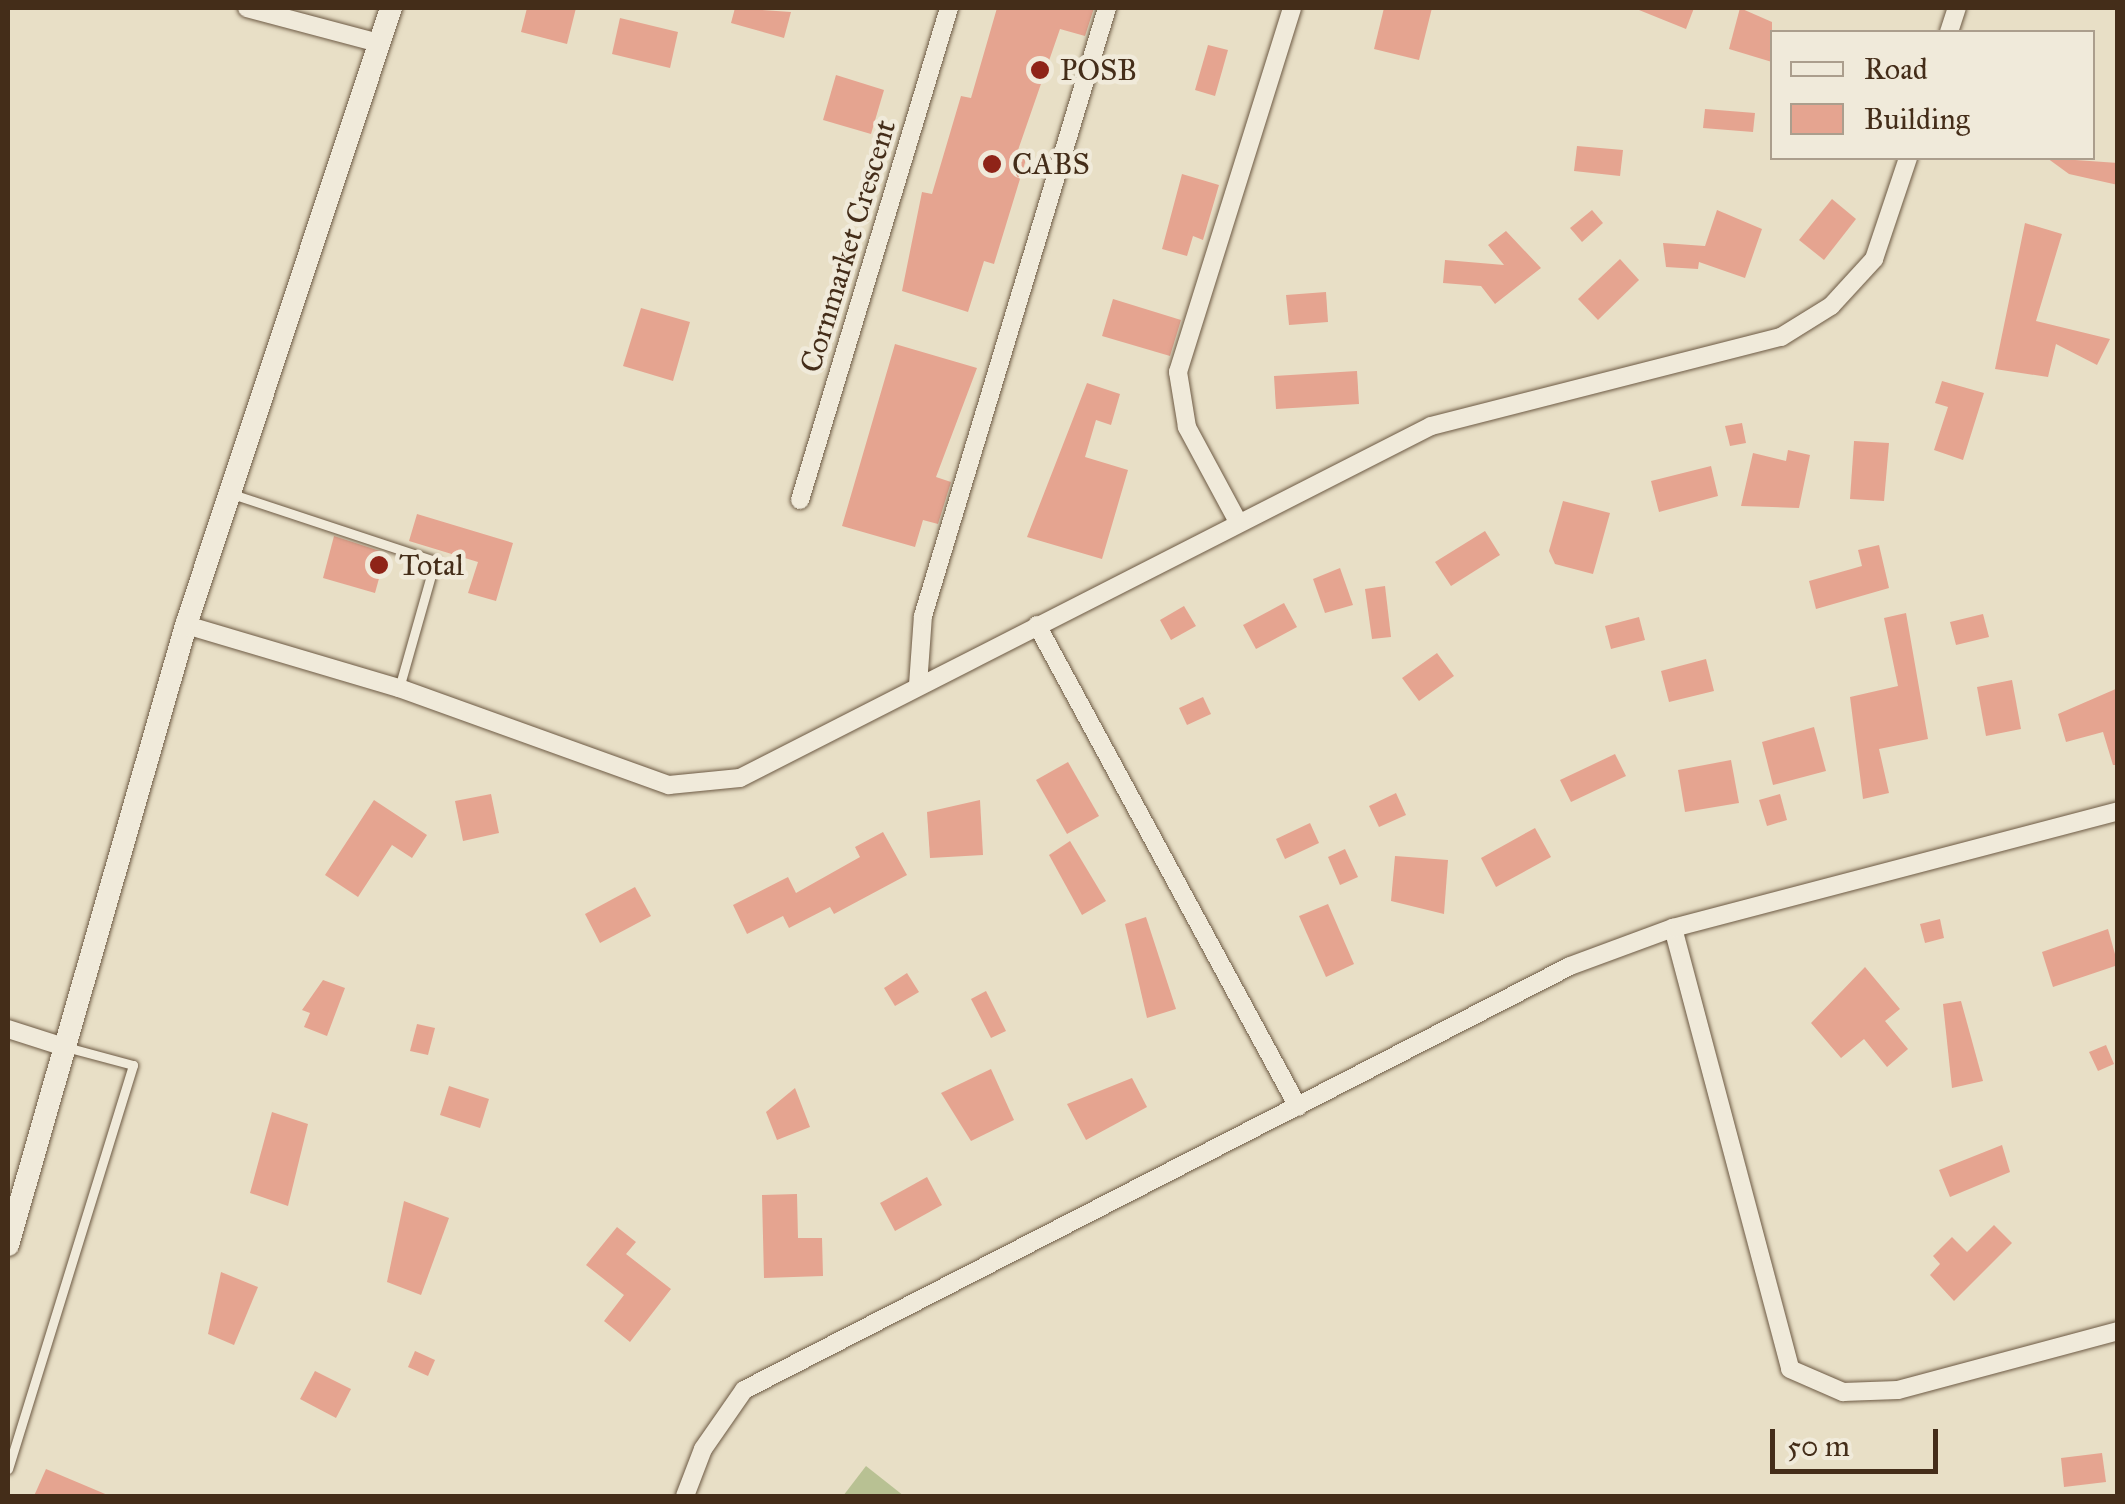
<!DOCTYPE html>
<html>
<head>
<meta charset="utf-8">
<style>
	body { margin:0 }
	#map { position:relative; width:2125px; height:1504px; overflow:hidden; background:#e8dfc6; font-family:"IM FELL Great Primer",serif }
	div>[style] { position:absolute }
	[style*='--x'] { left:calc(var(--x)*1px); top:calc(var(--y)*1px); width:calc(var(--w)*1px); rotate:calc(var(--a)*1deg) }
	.green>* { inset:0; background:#b8c193 }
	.building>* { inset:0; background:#e5a490 }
	.roads { filter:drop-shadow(0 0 2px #6d5a44) drop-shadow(0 0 2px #6d5a44) }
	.service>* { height:9px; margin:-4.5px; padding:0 4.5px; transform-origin:4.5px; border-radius:4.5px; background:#f0eada }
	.minor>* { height:18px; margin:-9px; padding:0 9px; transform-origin:9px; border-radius:9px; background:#f0eada }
	.tertiary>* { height:22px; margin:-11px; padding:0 11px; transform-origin:11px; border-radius:11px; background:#f0eada }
	.dots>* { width:28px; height:28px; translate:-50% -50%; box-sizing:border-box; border:5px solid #f0eada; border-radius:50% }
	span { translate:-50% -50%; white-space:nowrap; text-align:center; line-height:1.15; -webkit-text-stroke:9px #f0eada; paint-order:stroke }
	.poi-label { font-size:30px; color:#442d19 }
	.left { translate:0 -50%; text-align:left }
	.street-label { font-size:30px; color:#442d19 }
	.frame { position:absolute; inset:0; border:10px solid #442d19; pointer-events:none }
	.legend { position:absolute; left:1770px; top:30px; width:325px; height:130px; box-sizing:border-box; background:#f0eada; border:2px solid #ab9e8d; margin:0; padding:12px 18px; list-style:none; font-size:30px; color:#442d19 }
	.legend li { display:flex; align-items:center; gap:20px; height:50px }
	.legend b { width:50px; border:2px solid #ab9e8d }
	.scale { position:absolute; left:1770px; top:1429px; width:168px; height:45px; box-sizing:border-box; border:5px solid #442d19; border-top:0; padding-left:12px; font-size:30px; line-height:35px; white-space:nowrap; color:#442d19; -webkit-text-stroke:8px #f0eada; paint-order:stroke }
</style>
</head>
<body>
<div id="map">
	<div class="green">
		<div style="clip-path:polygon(866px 1466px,904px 1496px,843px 1496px)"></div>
	</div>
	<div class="building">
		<div style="clip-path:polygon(527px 8px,576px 8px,567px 44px,521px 32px)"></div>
		<div style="clip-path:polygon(735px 8px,791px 12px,784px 38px,731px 23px)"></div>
		<div style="clip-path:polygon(997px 8px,1094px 8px,1085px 36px,1060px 29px,1017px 153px,1027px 156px,994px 264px,984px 261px,968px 312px,902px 291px,922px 192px,932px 194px,961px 96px,971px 98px)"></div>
		<div style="clip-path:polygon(1384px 8px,1432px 8px,1419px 60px,1374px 49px)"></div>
		<div style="clip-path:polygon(1634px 8px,1694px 8px,1686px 29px)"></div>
		<div style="clip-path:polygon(1740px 8px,1772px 22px,1772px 62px,1729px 49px)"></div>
		<div style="clip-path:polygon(620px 18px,678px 32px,670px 68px,612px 54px)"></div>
		<div style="clip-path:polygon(1208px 45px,1228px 50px,1215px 96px,1195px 90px)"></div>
		<div style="clip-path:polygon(836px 75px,884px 90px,871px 134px,823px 120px)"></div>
		<div style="clip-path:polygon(1705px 109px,1755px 113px,1753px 132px,1703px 128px)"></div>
		<div style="clip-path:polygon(1577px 146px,1623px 150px,1620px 176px,1574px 171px)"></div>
		<div style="clip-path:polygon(2047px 158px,2118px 163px,2118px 185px,2069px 174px)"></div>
		<div style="clip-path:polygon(1182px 174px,1219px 185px,1203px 240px,1193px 236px,1187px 256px,1162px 249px)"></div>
		<div style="clip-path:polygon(1832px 199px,1856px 219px,1824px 260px,1799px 240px)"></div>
		<div style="clip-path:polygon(1592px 210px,1603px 223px,1582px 242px,1570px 228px)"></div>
		<div style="clip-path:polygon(1717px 210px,1762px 229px,1745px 278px,1699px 262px,1698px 269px,1666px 267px,1663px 243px,1705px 246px)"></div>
		<div style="clip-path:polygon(2025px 223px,2062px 234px,2036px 321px,2110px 339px,2097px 365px,2056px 344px,2048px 377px,1995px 369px)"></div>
		<div style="clip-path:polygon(1506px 231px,1541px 268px,1495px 304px,1481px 286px,1443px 283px,1445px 260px,1504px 265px,1488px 245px)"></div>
		<div style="clip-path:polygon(1620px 259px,1639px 280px,1598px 320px,1578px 299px)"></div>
		<div style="clip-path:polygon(1326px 292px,1328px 322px,1289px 325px,1286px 295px)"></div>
		<div style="clip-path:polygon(1113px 299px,1181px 320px,1170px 356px,1102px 336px)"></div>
		<div style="clip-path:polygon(641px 308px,690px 322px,673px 381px,623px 366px)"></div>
		<div style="clip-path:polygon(895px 344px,977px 368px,936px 477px,951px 482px,938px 524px,923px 520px,915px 547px,842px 526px)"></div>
		<div style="clip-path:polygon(1357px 371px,1359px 404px,1276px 409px,1274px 376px)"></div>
		<div style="clip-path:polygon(1942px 381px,1984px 393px,1963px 460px,1934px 450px,1948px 407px,1935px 403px)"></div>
		<div style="clip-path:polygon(1087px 383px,1120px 394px,1111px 425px,1096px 420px,1085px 457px,1128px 470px,1102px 559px,1027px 537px)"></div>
		<div style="clip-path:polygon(1742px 423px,1746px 443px,1730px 446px,1725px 426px)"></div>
		<div style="clip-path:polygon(1854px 441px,1889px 443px,1884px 501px,1850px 499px)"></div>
		<div style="clip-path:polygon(1788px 450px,1810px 455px,1799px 508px,1741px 506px,1753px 453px,1786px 461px)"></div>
		<div style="clip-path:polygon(1711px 466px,1718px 496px,1659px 512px,1651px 481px)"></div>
		<div style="clip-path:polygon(1563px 501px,1610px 513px,1593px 574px,1555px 564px,1549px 551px)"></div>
		<div style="clip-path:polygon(417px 514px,513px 543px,496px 601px,468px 593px,478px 562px,409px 541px)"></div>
		<div style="clip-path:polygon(1485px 531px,1500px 555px,1451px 586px,1435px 562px)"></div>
		<div style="clip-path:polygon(334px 536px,386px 553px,375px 593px,323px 578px)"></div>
		<div style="clip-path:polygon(1879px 545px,1889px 588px,1816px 609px,1809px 581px,1862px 566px,1858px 550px)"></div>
		<div style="clip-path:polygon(1340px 568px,1353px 605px,1325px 613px,1313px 579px)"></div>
		<div style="clip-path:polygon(1385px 586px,1391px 637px,1372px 639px,1365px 589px)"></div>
		<div style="clip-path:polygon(1284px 603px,1297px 627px,1256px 649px,1243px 625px)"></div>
		<div style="clip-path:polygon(1184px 606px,1196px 626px,1171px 640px,1160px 620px)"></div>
		<div style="clip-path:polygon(1906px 613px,1928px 739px,1879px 749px,1889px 793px,1863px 799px,1850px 697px,1898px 686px,1884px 618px)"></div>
		<div style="clip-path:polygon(1983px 614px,1989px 637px,1956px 645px,1950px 622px)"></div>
		<div style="clip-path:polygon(1639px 617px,1645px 640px,1611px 649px,1605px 626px)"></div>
		<div style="clip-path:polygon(1437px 653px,1454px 676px,1419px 701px,1402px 678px)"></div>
		<div style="clip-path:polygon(1706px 659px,1714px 691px,1669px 702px,1661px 671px)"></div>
		<div style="clip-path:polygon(2012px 680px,2021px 729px,1986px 736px,1977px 687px)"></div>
		<div style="clip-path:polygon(2118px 688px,2118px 765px,2113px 765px,2103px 732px,2066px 742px,2058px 714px)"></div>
		<div style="clip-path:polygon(1203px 697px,1211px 714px,1187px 725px,1179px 708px)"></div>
		<div style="clip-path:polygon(1814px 727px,1826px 771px,1773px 785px,1762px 742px)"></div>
		<div style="clip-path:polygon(1615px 754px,1626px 776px,1571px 802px,1560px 780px)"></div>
		<div style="clip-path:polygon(1731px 760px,1739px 803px,1685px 812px,1678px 770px)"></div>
		<div style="clip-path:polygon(1068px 762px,1099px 816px,1067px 834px,1036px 780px)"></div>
		<div style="clip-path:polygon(1396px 793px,1406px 815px,1379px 827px,1369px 806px)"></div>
		<div style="clip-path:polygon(491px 794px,499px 833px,463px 841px,455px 801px)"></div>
		<div style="clip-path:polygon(1780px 794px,1787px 820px,1767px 826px,1759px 800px)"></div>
		<div style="clip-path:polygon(374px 800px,427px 835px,412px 858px,392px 845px,358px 897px,325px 875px)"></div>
		<div style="clip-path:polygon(980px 800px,983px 855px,930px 858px,927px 812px)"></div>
		<div style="clip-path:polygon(1310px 823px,1319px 843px,1285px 859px,1276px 839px)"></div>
		<div style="clip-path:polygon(1535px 828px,1551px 857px,1496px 887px,1481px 858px)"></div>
		<div style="clip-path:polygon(883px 832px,907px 875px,834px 914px,830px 907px,789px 928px,783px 916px,747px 934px,733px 905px,788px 877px,796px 893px,860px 857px,855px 847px)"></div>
		<div style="clip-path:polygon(1070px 841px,1106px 901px,1082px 915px,1049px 855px)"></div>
		<div style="clip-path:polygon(1345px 849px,1358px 877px,1340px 885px,1328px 857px)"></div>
		<div style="clip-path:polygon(1395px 856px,1448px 860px,1444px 914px,1391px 901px)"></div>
		<div style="clip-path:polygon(635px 887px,651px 916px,600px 943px,585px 914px)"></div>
		<div style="clip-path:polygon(1328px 904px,1354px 964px,1326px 977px,1299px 916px)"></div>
		<div style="clip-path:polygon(1146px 917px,1176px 1009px,1147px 1018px,1125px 924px)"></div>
		<div style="clip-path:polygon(1940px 919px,1944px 938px,1925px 943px,1920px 924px)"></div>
		<div style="clip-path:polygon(2108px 929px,2118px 965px,2053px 987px,2042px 952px)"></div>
		<div style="clip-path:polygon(1865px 967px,1900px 1009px,1885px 1021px,1908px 1049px,1887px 1067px,1864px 1039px,1841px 1058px,1811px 1023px)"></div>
		<div style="clip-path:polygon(907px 973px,919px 992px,895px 1006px,884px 988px)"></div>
		<div style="clip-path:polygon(323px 980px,345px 988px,327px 1036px,304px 1027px,310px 1013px,302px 1010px)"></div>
		<div style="clip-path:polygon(986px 991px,1006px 1031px,991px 1038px,971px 999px)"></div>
		<div style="clip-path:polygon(1961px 1001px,1983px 1081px,1952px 1088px,1943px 1004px)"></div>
		<div style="clip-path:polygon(417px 1024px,435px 1028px,428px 1055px,410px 1051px)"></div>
		<div style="clip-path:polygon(2106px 1045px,2114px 1064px,2098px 1071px,2089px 1052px)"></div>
		<div style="clip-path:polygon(991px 1069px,1014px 1120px,971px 1141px,941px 1093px)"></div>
		<div style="clip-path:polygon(1132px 1078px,1147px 1107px,1086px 1140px,1067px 1104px)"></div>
		<div style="clip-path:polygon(449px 1086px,489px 1099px,480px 1128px,440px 1115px)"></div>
		<div style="clip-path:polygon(795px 1088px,810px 1127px,777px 1140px,766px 1112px)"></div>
		<div style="clip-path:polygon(272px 1112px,308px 1124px,288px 1206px,250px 1193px)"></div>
		<div style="clip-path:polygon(2002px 1145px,2010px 1172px,1950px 1197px,1939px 1170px)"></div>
		<div style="clip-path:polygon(927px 1177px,942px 1205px,895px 1231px,880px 1203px)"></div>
		<div style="clip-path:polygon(797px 1194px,798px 1238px,822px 1238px,823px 1276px,764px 1278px,762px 1195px)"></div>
		<div style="clip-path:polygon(404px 1201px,449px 1218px,421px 1295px,387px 1282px)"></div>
		<div style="clip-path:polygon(1994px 1225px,2012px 1243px,1954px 1301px,1930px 1275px,1940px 1264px,1933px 1256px,1952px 1237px,1967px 1252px)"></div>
		<div style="clip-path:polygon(617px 1227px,636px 1242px,626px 1254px,671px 1289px,630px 1342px,604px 1321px,624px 1295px,586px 1265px)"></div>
		<div style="clip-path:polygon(221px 1272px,258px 1287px,234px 1345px,208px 1334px)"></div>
		<div style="clip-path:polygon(415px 1351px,435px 1360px,428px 1376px,408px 1367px)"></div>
		<div style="clip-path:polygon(315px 1371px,351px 1389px,336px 1418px,300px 1399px)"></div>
		<div style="clip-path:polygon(2102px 1453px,2106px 1482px,2064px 1487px,2061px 1458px)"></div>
		<div style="clip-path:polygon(46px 1469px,110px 1496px,34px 1496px)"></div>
	</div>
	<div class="roads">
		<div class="service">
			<div style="--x:232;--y:494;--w:214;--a:18.3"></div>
			<div style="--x:435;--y:561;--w:132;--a:105.8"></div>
			<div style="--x:8;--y:1469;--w:423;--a:-72.8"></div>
			<div style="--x:133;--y:1065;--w:69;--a:-165"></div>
		</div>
		<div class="minor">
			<div style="--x:247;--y:8;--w:137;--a:14.9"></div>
			<div style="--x:1949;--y:32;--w:25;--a:-72"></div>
			<div style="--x:800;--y:500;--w:514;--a:-73.15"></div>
			<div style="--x:1237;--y:520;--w:106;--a:-118.3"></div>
			<div style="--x:1187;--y:427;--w:56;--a:-99.3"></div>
			<div style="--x:1178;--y:372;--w:381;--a:-72.6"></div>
			<div style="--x:186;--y:625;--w:222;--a:16.5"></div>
			<div style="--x:399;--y:688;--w:287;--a:19.8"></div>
			<div style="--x:669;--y:785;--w:71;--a:-5.6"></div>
			<div style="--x:740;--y:778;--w:775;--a:-26.99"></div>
			<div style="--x:1431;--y:426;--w:361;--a:-14.3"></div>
			<div style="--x:1781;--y:337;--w:59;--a:-31.8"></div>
			<div style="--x:1831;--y:306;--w:64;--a:-47.5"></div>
			<div style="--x:1874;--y:259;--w:107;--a:-71.4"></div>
			<div style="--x:1037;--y:625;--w:548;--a:61.56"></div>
			<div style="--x:918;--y:685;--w:69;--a:-85.9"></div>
			<div style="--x:923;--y:616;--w:635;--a:-73.16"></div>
			<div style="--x:1673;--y:928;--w:456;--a:75.1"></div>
			<div style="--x:1790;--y:1369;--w:58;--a:23.5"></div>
			<div style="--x:1843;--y:1392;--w:55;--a:-2.1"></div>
			<div style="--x:1898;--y:1390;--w:228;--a:-15"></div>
			<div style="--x:8;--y:1029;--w:59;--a:17.8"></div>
			<div style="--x:685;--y:1496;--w:50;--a:-69"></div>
			<div style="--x:703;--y:1449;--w:72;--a:-55.2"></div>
			<div style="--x:744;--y:1390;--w:928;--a:-27.17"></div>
			<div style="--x:1570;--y:966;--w:110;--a:-20.3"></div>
			<div style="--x:1673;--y:928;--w:460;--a:-14.7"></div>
		</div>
		<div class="tertiary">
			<div style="--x:8;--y:1245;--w:645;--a:-73.98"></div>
			<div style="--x:186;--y:625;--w:650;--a:-71.62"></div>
		</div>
	</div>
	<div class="dots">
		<div style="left:1040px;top:70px;background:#8f2418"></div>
		<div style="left:992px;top:164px;background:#8f2418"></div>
		<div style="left:379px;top:565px;background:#8f2418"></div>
	</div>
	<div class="poi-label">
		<span class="left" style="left:1060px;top:70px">POSB</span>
		<span class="left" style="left:1012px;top:164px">CABS</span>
		<span class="left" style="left:399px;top:565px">Total</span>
	</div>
	<div class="street-label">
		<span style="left:848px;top:246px;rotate:-73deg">Cornmarket Crescent</span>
	</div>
	<div class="frame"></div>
	<ul class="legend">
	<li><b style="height:12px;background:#f0eada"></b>Road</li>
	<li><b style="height:28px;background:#e5a490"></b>Building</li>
	</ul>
	<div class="scale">50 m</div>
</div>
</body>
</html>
